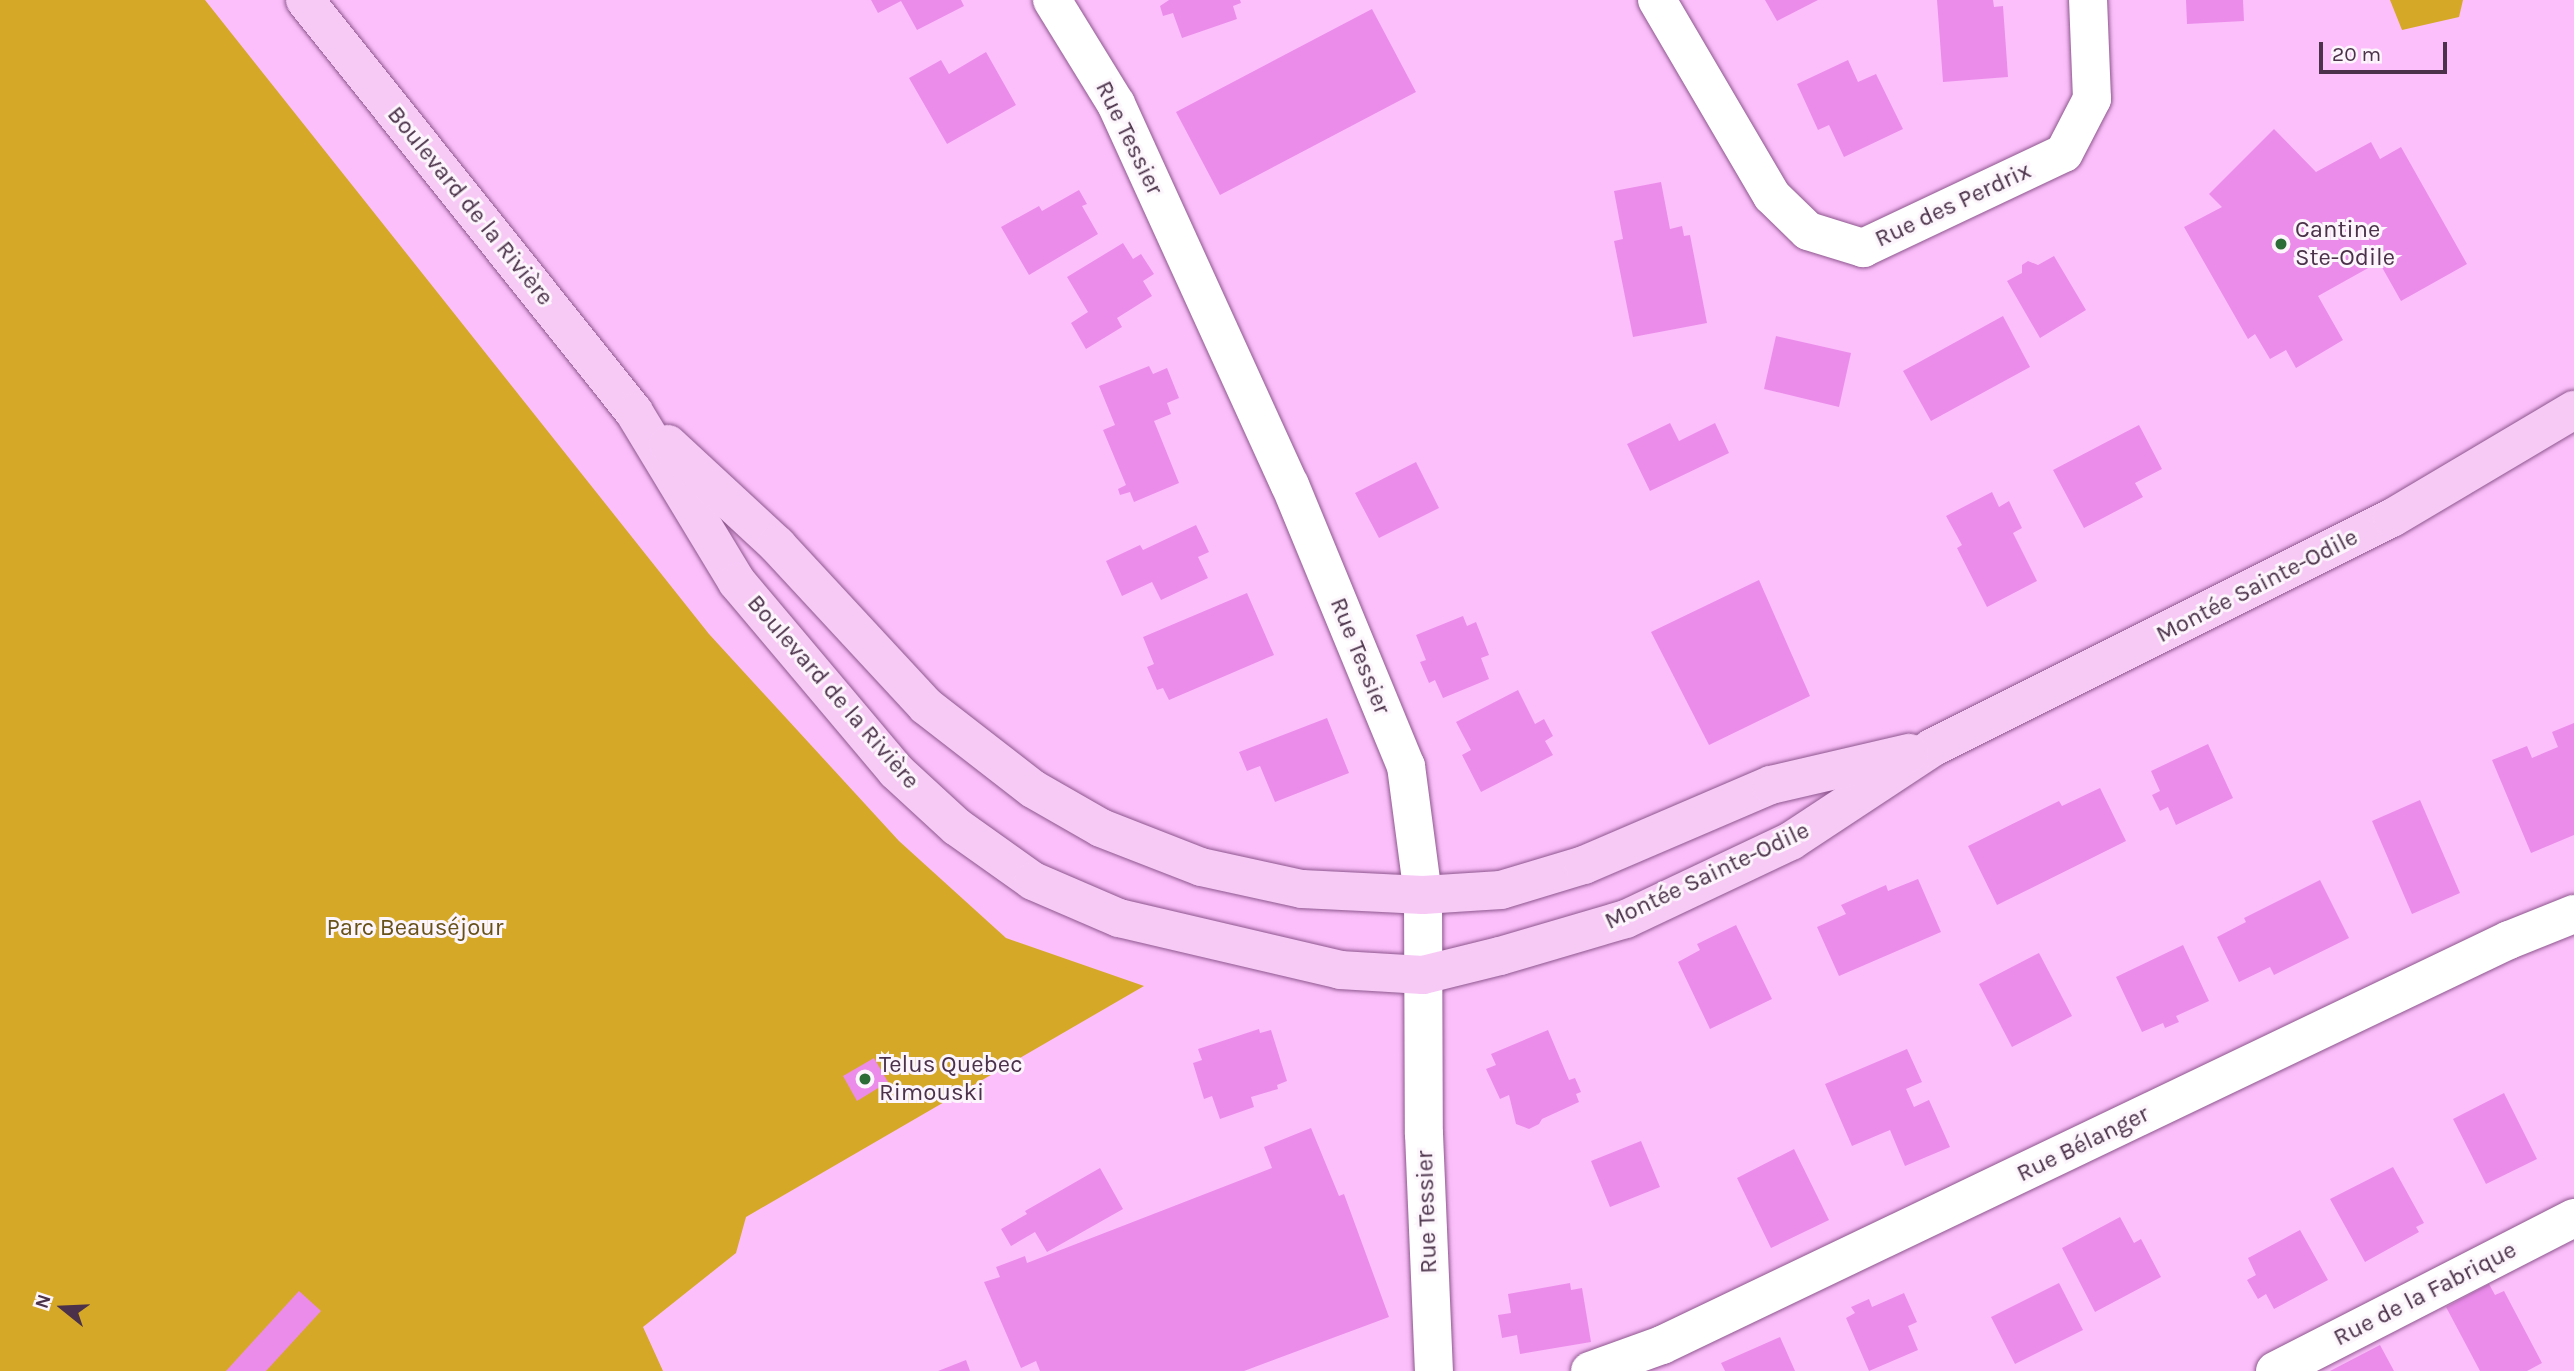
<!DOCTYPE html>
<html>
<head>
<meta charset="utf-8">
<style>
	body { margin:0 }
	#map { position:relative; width:2574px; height:1371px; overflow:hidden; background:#fcbffb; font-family:Karla,sans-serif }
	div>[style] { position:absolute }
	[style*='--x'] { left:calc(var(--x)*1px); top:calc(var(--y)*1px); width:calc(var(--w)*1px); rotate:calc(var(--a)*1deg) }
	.green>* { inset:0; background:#d6a827 }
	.building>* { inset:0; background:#eb8ceb }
	.roads { filter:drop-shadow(0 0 2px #8d578d) drop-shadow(0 0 2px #8d578d) }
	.minor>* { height:38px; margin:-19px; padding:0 19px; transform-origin:19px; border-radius:19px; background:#fff }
	.major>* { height:38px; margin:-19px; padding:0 19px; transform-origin:19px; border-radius:19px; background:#f7caf6 }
	.dots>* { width:19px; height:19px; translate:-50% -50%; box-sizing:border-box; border:4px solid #fcf5fb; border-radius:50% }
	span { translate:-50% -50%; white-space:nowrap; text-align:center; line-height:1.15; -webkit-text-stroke:6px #fcf5fb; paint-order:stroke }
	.street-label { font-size:24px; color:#4b324a }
	.poi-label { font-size:24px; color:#4b324a }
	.left { translate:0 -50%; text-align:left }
	.park-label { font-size:24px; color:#675118 }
	.north { position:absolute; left:28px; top:1273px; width:70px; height:70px; -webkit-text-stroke:5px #fcf5fb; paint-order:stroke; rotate:288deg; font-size:19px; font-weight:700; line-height:28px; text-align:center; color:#4b324a }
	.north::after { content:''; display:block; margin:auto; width:24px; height:32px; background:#4b324a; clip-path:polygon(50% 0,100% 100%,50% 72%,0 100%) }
	.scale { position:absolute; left:2319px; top:42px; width:128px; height:32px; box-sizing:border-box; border:4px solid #4b324a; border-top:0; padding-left:9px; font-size:21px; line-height:24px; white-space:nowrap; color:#4b324a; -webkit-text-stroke:5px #fcf5fb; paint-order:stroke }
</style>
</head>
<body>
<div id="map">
	<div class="green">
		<div style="clip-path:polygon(0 0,205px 0,709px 634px,899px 841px,1006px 938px,1144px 986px,746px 1217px,736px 1253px,643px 1327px,663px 1371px,0 1371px)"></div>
		<div style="clip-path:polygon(2390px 0,2463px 0,2459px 17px,2402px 30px)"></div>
	</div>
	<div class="building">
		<div style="clip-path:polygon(871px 0,961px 0,964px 6px,917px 30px,901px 1px,878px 13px)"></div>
		<div style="clip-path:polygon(1169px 0,1240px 0,1241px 3px,1233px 6px,1237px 19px,1182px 38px,1173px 13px,1163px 16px,1160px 6px)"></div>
		<div style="clip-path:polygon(1765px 0,1818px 0,1777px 21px)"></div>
		<div style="clip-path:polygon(1937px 0,1993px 0,1994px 7px,2003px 6px,2008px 77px,1943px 82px)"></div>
		<div style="clip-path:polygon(2186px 0,2243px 0,2244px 21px,2187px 24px)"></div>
		<div style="clip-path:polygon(1372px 9px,1416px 92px,1220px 195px,1176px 112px)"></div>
		<div style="clip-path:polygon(986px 52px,1016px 105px,947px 144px,909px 78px,941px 60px,949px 74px)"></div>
		<div style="clip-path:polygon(1848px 60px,1858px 82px,1876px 74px,1903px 129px,1844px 157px,1829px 125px,1818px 130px,1797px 84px)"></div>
		<div style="clip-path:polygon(2274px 129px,2316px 172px,2371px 142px,2380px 159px,2401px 147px,2467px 264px,2401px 301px,2379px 262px,2318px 296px,2343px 340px,2296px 368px,2286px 350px,2270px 359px,2255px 334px,2248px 339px,2184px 227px,2222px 207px,2209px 194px)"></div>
		<div style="clip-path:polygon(1661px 182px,1670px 229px,1682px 226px,1684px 236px,1690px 235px,1707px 323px,1633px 337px,1614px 241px,1623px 239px,1614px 191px)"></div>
		<div style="clip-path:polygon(1079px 190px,1087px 204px,1082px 206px,1098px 234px,1029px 275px,1001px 227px,1039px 206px,1042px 211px)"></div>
		<div style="clip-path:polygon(1123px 243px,1133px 259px,1141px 254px,1154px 274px,1143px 281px,1152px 296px,1117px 318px,1122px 327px,1086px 349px,1071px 323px,1088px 312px,1067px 277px)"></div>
		<div style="clip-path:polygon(2054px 256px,2086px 310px,2040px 338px,2007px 281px,2022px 273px,2022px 265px,2028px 261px,2038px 265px)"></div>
		<div style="clip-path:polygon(2003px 316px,2030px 367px,1931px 421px,1903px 371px)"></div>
		<div style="clip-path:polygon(1776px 336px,1851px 353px,1839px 407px,1764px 389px)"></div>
		<div style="clip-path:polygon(1149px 366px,1153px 374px,1167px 368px,1179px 398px,1167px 403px,1171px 414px,1154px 421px,1179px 483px,1134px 502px,1130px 492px,1120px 495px,1118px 489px,1126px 485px,1103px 430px,1115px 425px,1099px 386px)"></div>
		<div style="clip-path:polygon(1670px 423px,1679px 441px,1715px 423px,1729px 453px,1650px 491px,1627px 444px)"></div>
		<div style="clip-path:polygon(2139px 425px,2162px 469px,2135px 483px,2143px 497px,2084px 528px,2053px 470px)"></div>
		<div style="clip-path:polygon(1416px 462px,1439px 508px,1379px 538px,1355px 493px)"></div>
		<div style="clip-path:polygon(1992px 492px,1999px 507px,2009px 501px,2022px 528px,2013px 533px,2037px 581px,1987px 607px,1957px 548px,1962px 545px,1946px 516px)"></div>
		<div style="clip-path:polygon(1196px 525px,1209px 552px,1198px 557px,1208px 578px,1161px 600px,1152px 582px,1122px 596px,1106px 561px,1140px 545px,1143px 550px)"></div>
		<div style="clip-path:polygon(1759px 580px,1810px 696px,1709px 745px,1651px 632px)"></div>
		<div style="clip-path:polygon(1247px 593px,1274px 655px,1169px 700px,1163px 688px,1157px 690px,1147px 667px,1154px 664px,1143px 637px)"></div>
		<div style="clip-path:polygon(1463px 616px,1467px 626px,1476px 622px,1489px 655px,1481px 658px,1489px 679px,1443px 698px,1435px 680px,1429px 683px,1420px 662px,1426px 660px,1416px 635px)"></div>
		<div style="clip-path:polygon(1518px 690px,1535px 724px,1544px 719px,1553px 736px,1545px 741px,1553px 755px,1481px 792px,1462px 755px,1471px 750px,1456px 722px)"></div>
		<div style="clip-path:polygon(1327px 718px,1349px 773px,1275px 802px,1260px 766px,1247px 771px,1239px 752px)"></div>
		<div style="clip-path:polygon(2574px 723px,2574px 835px,2531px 853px,2492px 760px,2527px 746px,2532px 758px,2558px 747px,2552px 732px)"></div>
		<div style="clip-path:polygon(2208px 744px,2233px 798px,2176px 825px,2168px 807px,2160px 811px,2152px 795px,2160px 791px,2151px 771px)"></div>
		<div style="clip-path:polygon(2100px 788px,2126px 841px,1997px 905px,1968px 846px,2059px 801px,2062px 806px)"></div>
		<div style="clip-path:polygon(2420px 800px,2460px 893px,2412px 914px,2372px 821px)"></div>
		<div style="clip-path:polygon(1918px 879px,1941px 932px,1839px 976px,1817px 927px,1846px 914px,1841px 905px,1886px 885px,1888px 891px)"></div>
		<div style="clip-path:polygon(2320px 880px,2349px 938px,2274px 975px,2270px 967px,2239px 982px,2217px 937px,2246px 922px,2244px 918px)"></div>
		<div style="clip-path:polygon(1736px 925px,1772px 999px,1710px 1029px,1678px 962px,1700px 950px,1697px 944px)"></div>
		<div style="clip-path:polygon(2183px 945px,2209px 1001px,2176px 1016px,2179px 1022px,2165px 1028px,2163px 1023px,2142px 1032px,2116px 977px)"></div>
		<div style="clip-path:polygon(2039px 953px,2072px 1016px,2012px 1047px,1979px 984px)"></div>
		<div style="clip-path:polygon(1259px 1029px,1260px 1033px,1271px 1030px,1287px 1081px,1277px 1085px,1278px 1089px,1251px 1097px,1254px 1107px,1220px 1119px,1212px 1096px,1204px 1099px,1193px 1063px,1202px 1060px,1198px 1049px)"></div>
		<div style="clip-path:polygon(1548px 1030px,1569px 1080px,1575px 1078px,1581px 1092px,1576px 1094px,1579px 1102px,1542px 1119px,1539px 1124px,1529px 1129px,1516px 1124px,1509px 1095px,1500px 1099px,1486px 1069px,1496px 1065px,1491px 1054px)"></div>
		<div style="clip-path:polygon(1907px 1049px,1922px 1082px,1906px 1089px,1914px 1107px,1929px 1100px,1950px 1147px,1905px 1166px,1890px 1130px,1852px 1146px,1825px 1084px)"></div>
		<div style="clip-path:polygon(874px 1058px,888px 1082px,857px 1101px,843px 1076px)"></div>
		<div style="clip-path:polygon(2504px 1093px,2537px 1159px,2486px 1184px,2453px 1119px)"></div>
		<div style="clip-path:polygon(1311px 1128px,1339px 1196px,1344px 1194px,1389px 1317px,1244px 1371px,1040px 1371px,1036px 1361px,1021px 1368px,984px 1282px,1000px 1277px,996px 1267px,1025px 1256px,1027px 1263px,1272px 1168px,1264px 1147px)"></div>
		<div style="clip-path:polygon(1641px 1141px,1660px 1187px,1610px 1207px,1591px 1161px)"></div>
		<div style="clip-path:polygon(1794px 1149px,1829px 1220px,1771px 1248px,1737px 1178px)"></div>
		<div style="clip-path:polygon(2393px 1167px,2424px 1223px,2416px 1227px,2419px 1232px,2365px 1262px,2330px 1199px)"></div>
		<div style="clip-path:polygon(1100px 1168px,1123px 1209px,1047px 1252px,1035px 1232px,1011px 1246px,1001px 1229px,1027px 1214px,1025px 1211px)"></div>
		<div style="clip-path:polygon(2120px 1217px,2134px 1243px,2141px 1239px,2161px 1277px,2095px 1312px,2062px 1248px)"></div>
		<div style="clip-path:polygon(2300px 1230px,2328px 1280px,2274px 1309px,2266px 1294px,2258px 1299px,2247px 1280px,2256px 1275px,2248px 1258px)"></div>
		<div style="clip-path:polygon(1570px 1283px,1571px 1290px,1582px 1288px,1591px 1342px,1520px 1354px,1517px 1335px,1502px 1338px,1498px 1315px,1511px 1313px,1508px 1294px)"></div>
		<div style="clip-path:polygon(2059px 1283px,2083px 1330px,2015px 1364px,1991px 1317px)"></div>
		<div style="clip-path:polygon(2489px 1284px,2495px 1295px,2504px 1291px,2542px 1363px,2527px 1371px,2480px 1371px,2446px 1307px)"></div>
		<div style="clip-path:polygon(299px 1291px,321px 1311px,266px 1371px,226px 1371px)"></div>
		<div style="clip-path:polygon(1904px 1293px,1917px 1322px,1908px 1326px,1918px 1350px,1869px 1371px,1846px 1318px,1855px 1313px,1851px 1307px,1869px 1299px,1872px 1307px)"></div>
		<div style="clip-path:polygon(1780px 1337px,1795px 1371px,1725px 1371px,1721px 1363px)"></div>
		<div style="clip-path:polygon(2380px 1345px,2394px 1371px,2330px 1371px)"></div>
		<div style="clip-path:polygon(966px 1360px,970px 1371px,938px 1371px)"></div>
	</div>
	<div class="roads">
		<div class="minor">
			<div style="--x:1052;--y:0;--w:122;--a:58.4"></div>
			<div style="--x:1116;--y:104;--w:419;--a:65.5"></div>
			<div style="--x:1290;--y:485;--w:304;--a:67.6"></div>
			<div style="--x:1406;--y:766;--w:130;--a:82.5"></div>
			<div style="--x:1423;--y:895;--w:239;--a:89.8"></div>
			<div style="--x:1424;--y:1134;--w:237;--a:87.6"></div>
			<div style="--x:1657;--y:0;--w:227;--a:59.6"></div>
			<div style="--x:1772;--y:196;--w:50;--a:44.2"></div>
			<div style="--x:1808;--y:231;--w:58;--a:17.2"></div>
			<div style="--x:1863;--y:248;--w:222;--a:-25.3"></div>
			<div style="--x:2064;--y:153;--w:61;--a:-62.6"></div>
			<div style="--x:2092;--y:99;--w:99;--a:-92.3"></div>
			<div style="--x:1590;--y:1371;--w:77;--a:-19.9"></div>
			<div style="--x:1662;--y:1345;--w:939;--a:-25.56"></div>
			<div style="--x:2509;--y:940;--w:70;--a:-21.8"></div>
			<div style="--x:2275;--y:1371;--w:336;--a:-27.1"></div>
		</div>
		<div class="major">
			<div style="--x:305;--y:0;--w:527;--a:51.39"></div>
			<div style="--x:634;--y:412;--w:199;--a:58.8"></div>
			<div style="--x:737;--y:582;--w:247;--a:49.9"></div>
			<div style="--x:896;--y:771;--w:83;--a:42.6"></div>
			<div style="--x:957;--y:827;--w:93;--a:35.4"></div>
			<div style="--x:1033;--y:881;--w:94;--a:23.3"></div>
			<div style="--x:1119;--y:918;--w:227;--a:13.2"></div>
			<div style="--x:1340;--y:970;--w:83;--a:3.4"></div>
			<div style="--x:1423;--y:975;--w:79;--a:-13.9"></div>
			<div style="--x:1500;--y:956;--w:131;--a:-16.4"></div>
			<div style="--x:1626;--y:919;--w:183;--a:-25.3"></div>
			<div style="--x:1791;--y:841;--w:169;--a:-33.4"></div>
			<div style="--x:1932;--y:748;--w:514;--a:-26.57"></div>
			<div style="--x:2392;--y:518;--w:212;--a:-30.7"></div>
			<div style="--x:668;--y:444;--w:149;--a:42.8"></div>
			<div style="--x:777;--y:545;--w:219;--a:47.2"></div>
			<div style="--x:926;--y:706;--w:135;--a:37.8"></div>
			<div style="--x:1033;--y:789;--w:78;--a:29.8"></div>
			<div style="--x:1101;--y:828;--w:107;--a:21.3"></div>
			<div style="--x:1201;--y:867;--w:103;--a:12.3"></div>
			<div style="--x:1302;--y:889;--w:121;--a:2.8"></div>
			<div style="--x:1423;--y:895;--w:78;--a:-3.7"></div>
			<div style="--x:1501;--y:890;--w:87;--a:-16.8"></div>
			<div style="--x:1584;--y:865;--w:203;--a:-23.2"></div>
			<div style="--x:1771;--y:785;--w:142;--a:-13.1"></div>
		</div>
	</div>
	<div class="dots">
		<div style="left:2281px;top:244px;background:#2c6d37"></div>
		<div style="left:865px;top:1079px;background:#2c6d37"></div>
	</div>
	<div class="street-label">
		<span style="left:1129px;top:138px;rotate:64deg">Rue Tessier</span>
		<span style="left:1953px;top:205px;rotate:-25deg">Rue des Perdrix</span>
		<span style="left:470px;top:206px;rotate:51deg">Boulevard de la Rivière</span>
		<span style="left:2257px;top:586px;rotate:-27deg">Montée Sainte-Odile</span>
		<span style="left:1360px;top:656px;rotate:68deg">Rue Tessier</span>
		<span style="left:833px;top:692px;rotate:49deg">Boulevard de la Rivière</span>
		<span style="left:1707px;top:876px;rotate:-25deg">Montée Sainte-Odile</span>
		<span style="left:2083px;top:1144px;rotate:-26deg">Rue Bélanger</span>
		<span style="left:1427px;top:1212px;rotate:-92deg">Rue Tessier</span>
		<span style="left:2425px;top:1294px;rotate:-27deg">Rue de la Fabrique</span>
	</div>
	<div class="poi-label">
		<span class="left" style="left:2295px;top:244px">Cantine<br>Ste-Odile</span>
		<span class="left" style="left:879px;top:1079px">Telus Quebec<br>Rimouski</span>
	</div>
	<div class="park-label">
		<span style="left:415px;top:928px">Parc Beauséjour</span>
	</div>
	<div class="north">N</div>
	<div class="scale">20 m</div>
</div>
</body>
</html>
